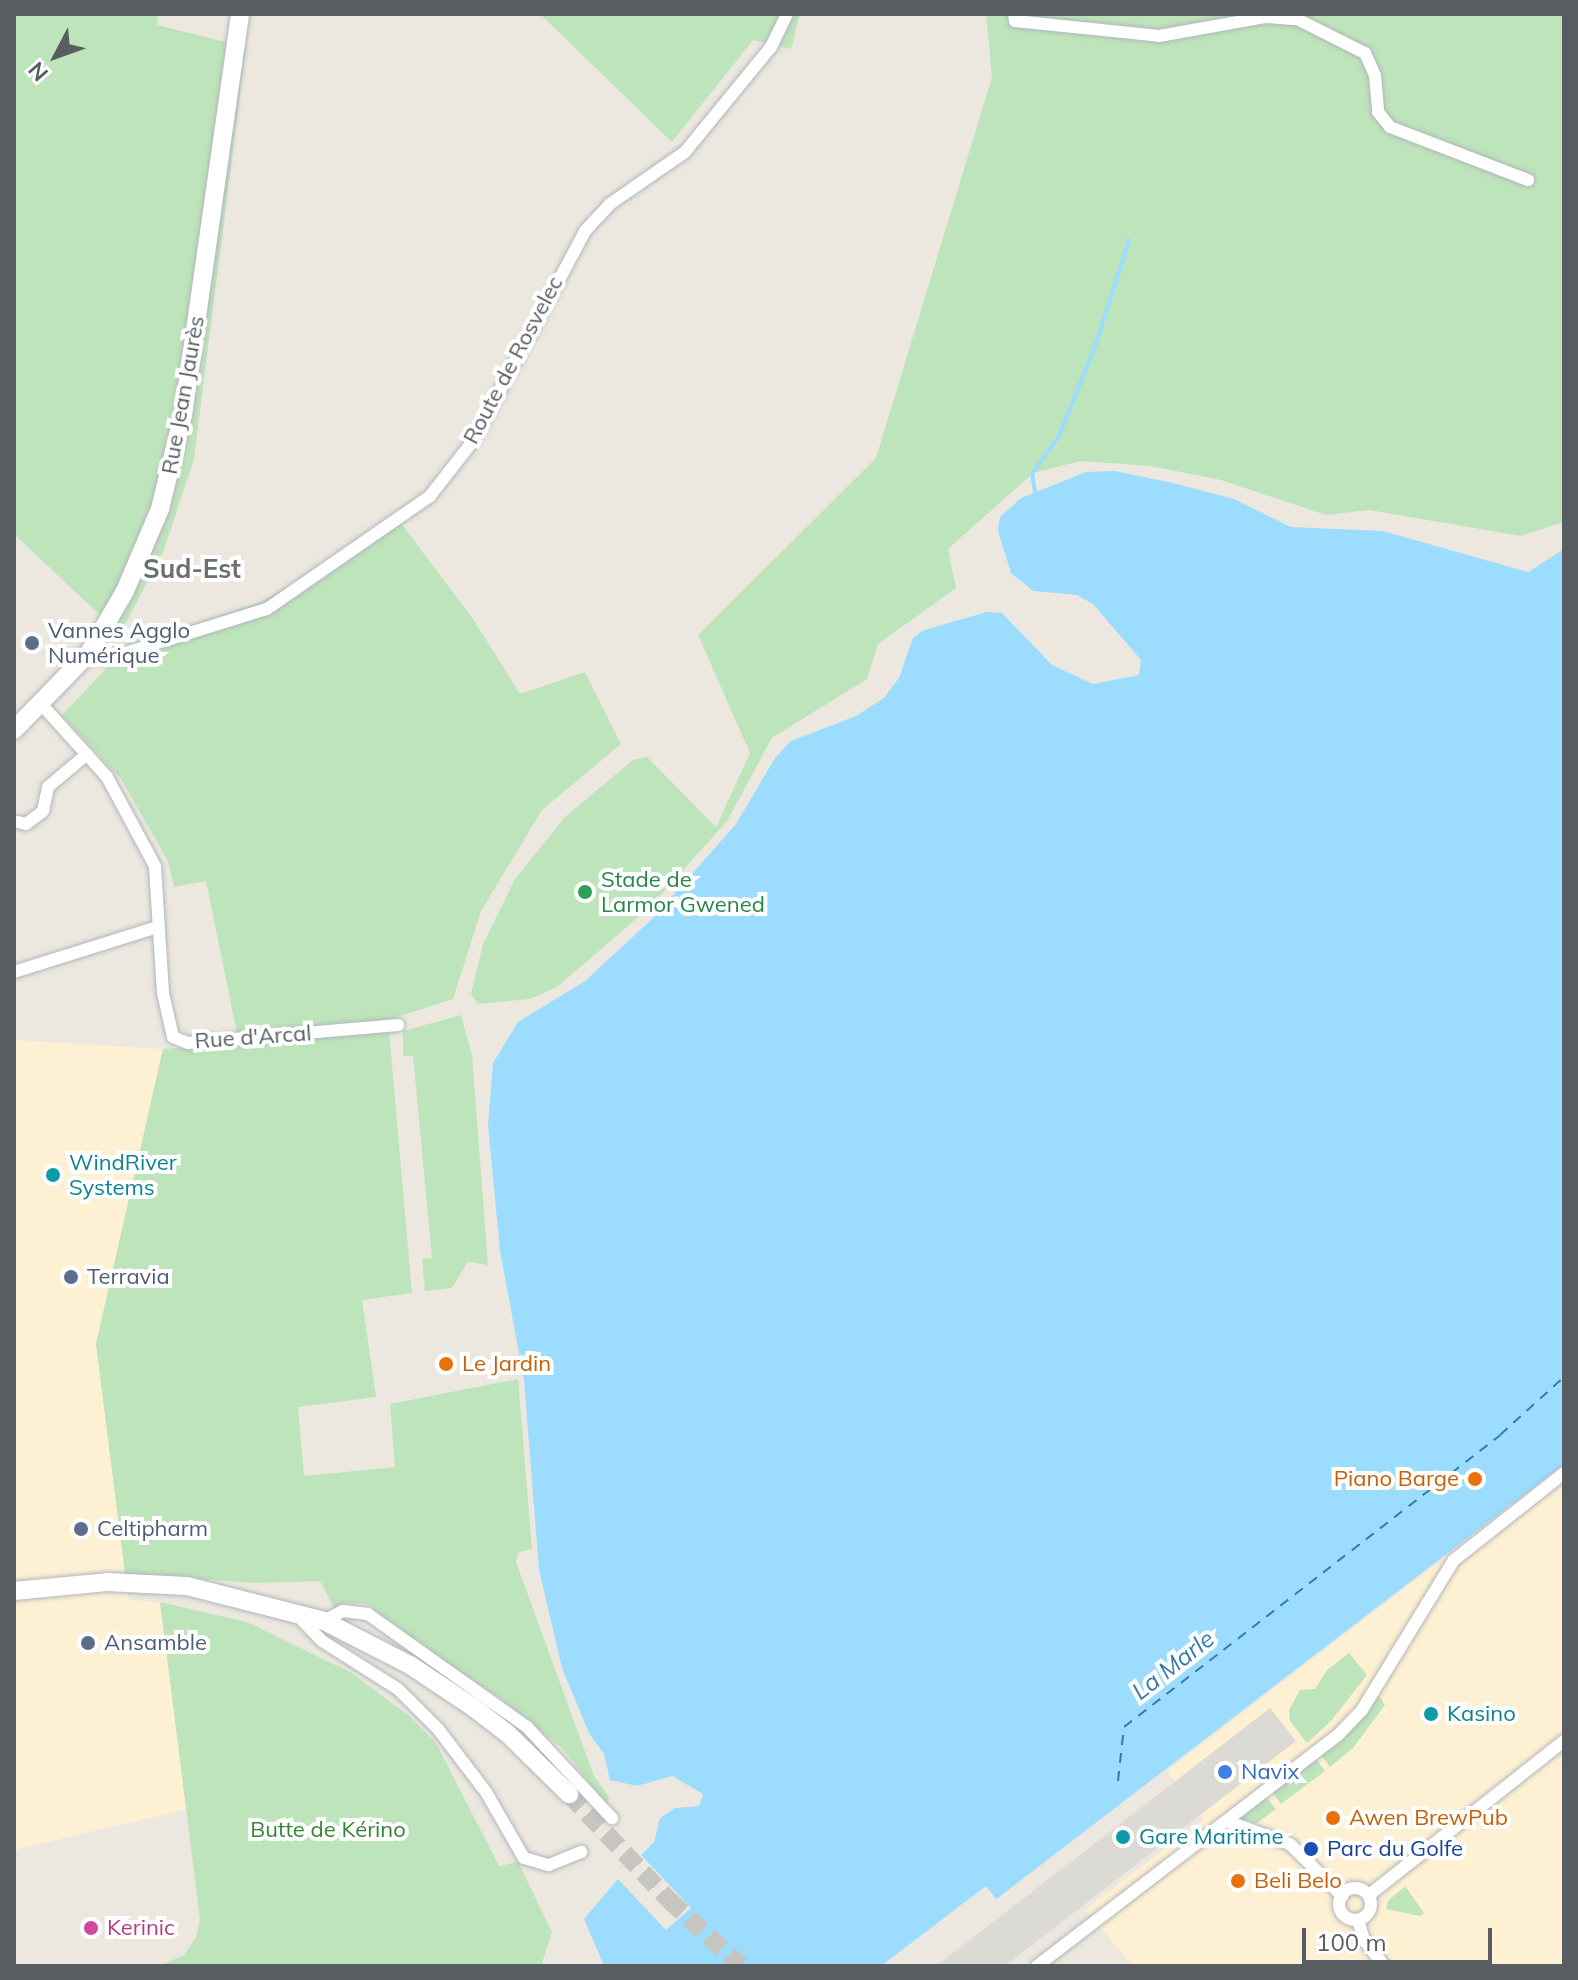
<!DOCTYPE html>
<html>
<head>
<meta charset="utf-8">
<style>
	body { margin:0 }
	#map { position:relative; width:1578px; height:1980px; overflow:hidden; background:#ece8df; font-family:Mulish,sans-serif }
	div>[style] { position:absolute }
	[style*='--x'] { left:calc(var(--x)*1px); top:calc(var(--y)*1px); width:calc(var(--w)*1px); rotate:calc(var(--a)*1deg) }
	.commercial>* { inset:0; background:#fef0d2 }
	.industrial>* { inset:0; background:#dcdad4 }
	.green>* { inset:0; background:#bee4bb }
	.water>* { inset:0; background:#9cddff }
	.pier>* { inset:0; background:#ece8df }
	.stream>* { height:4px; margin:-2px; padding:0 2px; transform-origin:2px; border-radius:2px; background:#9cddff }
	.ferry>* { height:2px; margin-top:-1px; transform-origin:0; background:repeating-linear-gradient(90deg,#3779a8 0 10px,transparent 0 18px) }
	.secondary-tunnel>* { height:18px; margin-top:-9px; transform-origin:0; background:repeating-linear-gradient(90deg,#c7c5c0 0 18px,transparent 0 27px) }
	.roads { filter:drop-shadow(0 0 2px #b2b6bb) drop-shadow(0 0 2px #b2b6bb) }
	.minor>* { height:12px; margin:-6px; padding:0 6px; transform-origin:6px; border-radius:6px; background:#fff }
	.minor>.ring { margin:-6px; padding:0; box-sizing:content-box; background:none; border:12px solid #fff; border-radius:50% }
	.secondary>* { height:18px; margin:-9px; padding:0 9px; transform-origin:9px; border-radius:9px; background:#fff }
	.dots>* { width:22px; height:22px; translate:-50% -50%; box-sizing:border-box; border:4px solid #fff; border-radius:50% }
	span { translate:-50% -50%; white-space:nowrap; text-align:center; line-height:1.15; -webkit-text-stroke:8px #fff; paint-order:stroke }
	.street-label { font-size:22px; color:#585d61 }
	.service-label { font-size:22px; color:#4e5e75 }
	.left { translate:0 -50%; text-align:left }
	.leisure-label { font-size:22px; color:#27864d }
	.culture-label { font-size:22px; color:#0d838f }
	.food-label { font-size:22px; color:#c56008 }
	.right { translate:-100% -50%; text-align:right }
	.shop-label { font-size:22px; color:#366cbe }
	.park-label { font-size:22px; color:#378533 }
	.transit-label { font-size:22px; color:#164399 }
	.hotel-label { font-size:22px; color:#b23c85 }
	.water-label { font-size:24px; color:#3779a8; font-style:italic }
	.quarter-label { font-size:26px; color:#696f73; font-weight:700 }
	.frame { position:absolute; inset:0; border:16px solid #585d61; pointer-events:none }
	.north { position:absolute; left:16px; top:16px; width:80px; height:80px; -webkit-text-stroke:6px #fff; paint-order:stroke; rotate:229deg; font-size:22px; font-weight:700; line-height:32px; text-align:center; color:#585d61 }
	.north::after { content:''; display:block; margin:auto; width:28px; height:36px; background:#585d61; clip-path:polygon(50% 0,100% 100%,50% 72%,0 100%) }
	.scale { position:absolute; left:1302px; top:1928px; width:190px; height:36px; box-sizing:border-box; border:4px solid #585d61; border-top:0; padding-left:10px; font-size:24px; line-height:28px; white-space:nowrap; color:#585d61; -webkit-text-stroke:6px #fff; paint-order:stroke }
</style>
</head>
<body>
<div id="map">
	<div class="commercial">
		<div style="clip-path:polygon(14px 1040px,163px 1049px,96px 1344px,129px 1600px,160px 1602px,188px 1809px,14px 1850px)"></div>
		<div style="clip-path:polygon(1564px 1466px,1564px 1966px,1133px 1966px,1085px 1910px,1204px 1819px,1167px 1771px)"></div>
	</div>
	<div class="industrial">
		<div style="clip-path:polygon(1270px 1708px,1296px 1741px,1005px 1966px,936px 1966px)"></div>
	</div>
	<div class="green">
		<div style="clip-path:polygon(14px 14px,158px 14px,157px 25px,246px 47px,194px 459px,164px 550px,120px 634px,14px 534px)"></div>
		<div style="clip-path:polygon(540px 14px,800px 14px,791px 49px,753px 40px,672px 142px)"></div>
		<div style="clip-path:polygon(986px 14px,1564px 14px,1564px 522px,1521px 536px,1369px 510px,1326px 515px,1221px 480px,1150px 466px,1081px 461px,1033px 473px,948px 549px,956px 588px,878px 644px,867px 679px,772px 738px,727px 821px,651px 906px,557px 987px,530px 999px,478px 1004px,471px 994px,483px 944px,515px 879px,565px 817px,633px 760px,647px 757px,716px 827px,750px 753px,698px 635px,876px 458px,992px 77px)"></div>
		<div style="clip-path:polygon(394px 514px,473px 619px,520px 694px,585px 672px,621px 744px,542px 810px,481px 911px,453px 999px,388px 1020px,412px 1293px,362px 1300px,376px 1397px,298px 1407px,304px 1476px,395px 1467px,390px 1404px,518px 1379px,532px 1549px,519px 1552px,516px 1562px,594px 1776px,609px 1797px,607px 1805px,562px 1748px,501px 1699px,392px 1627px,369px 1604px,343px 1603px,334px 1608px,320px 1581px,254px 1583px,125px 1574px,96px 1344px,163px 1049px,233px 1045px,237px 1033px,206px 881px,174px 887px,168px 861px,121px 779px,62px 715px,129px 645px,256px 604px,309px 576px)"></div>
		<div style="clip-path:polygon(461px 1015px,472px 1055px,488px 1265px,468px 1262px,452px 1288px,425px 1291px,422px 1259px,432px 1258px,413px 1056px,403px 1056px,403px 1031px)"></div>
		<div style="clip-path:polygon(160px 1602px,247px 1622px,350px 1672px,408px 1715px,436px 1743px,499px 1866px,518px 1862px,552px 1932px,541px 1966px,159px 1966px,184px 1955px,196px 1937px,200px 1919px)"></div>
		<div style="clip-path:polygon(1349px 1653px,1367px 1675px,1331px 1721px,1307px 1743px,1290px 1721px,1289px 1710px,1300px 1690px,1315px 1689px,1327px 1670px)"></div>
		<div style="clip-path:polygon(1378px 1695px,1385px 1705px,1353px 1748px,1330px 1767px,1321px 1755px,1339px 1742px)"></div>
		<div style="clip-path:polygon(1315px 1758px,1325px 1771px,1281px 1804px,1271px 1791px)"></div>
		<div style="clip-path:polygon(1266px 1797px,1276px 1809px,1257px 1823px,1237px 1818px)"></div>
		<div style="clip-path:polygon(1405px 1886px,1424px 1913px,1420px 1916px,1386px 1909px,1388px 1901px)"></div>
	</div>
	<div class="water">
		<div style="clip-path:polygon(1086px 472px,1115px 471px,1173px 483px,1234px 499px,1291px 527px,1383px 531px,1528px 572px,1564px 549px,1564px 1464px,909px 1966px,604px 1966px,584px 1919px,618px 1879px,666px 1930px,691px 1908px,641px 1855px,654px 1842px,660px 1818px,675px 1808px,699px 1806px,703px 1794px,672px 1776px,637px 1786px,610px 1780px,604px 1754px,589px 1733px,562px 1668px,539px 1570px,524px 1380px,500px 1251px,488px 1125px,493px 1063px,518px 1022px,585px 981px,651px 920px,736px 824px,775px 758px,791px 741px,856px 716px,884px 698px,899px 678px,913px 638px,924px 630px,987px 612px,1002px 613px,1052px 665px,1093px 684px,1139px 675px,1141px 660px,1093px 604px,1077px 595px,1033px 591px,1011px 573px,998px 531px,1000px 517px,1021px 498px)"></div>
	</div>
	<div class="pier">
		<div style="clip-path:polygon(986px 1886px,1000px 1904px,979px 1920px,916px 1966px,881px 1966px)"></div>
	</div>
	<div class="stream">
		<div style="--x:1035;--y:492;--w:18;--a:-99"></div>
		<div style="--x:1032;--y:474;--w:47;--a:-54.6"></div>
		<div style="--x:1059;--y:436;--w:99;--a:-68.1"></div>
		<div style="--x:1096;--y:344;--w:109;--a:-72.4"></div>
	</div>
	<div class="ferry">
		<div style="--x:1118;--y:1781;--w:54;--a:-83.7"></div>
		<div style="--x:1124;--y:1727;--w:476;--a:-37.8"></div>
		<div style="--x:1500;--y:1435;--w:86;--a:-42.2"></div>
	</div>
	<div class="secondary-tunnel">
		<div style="--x:569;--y:1794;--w:146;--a:46.7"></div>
		<div style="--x:669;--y:1900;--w:98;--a:42.5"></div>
	</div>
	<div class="roads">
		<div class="minor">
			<div style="--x:1014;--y:14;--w:7;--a:82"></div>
			<div style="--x:1015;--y:21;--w:145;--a:5.9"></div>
			<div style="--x:1159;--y:36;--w:109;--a:-10.1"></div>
			<div style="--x:1266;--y:17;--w:31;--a:4"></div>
			<div style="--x:1297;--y:19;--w:76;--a:26.6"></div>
			<div style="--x:1365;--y:53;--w:24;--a:66"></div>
			<div style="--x:1375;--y:75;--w:37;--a:85"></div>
			<div style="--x:1378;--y:112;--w:19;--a:51"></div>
			<div style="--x:1390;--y:127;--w:148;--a:21"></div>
			<div style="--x:89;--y:653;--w:18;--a:19"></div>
			<div style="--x:106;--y:659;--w:169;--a:-17.3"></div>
			<div style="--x:267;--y:609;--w:198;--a:-34.7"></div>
			<div style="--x:430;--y:496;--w:70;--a:-52"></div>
			<div style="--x:473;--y:441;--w:238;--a:-61.9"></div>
			<div style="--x:585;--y:231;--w:37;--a:-47"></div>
			<div style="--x:610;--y:204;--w:91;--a:-34.7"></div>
			<div style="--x:685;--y:152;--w:136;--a:-50.7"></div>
			<div style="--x:771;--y:47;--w:37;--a:-64"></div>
			<div style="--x:42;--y:705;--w:97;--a:47.9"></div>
			<div style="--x:107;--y:777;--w:101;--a:61.7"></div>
			<div style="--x:155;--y:866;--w:127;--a:86.4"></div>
			<div style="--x:163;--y:993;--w:45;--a:77.2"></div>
			<div style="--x:173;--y:1037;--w:16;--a:22"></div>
			<div style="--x:188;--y:1043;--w:211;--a:-4.9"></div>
			<div style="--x:18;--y:822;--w:8;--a:14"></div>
			<div style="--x:26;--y:824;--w:21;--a:-37"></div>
			<div style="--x:43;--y:811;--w:25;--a:-78"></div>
			<div style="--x:48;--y:787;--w:51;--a:-40.2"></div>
			<div style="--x:14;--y:972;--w:151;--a:-17.4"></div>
			<div style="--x:297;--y:1615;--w:36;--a:46"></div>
			<div style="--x:322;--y:1641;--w:90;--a:32.3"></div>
			<div style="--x:398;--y:1689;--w:57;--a:45"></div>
			<div style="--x:438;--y:1729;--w:79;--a:52.7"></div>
			<div style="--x:486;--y:1792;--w:76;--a:60.1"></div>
			<div style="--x:524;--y:1858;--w:26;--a:16"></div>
			<div style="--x:549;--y:1865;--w:35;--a:-22"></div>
			<div style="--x:324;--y:1621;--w:21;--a:-28"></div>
			<div style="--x:343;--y:1611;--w:25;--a:7"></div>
			<div style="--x:368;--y:1614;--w:195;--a:35.4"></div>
			<div style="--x:527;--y:1727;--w:125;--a:47"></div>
			<div style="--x:1226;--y:1821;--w:68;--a:19.8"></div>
			<div style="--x:1290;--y:1844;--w:74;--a:45"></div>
			<div class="ring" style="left:1339px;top:1888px;width:20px;height:20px"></div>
			<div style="--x:1369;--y:1895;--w:248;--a:-38.3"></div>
			<div style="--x:1358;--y:1920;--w:21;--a:73"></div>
			<div style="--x:1364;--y:1940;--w:33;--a:52"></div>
			<div style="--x:1037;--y:1966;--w:379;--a:-37.5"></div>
			<div style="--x:1338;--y:1735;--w:35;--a:-46"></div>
			<div style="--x:1362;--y:1710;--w:176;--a:-58.5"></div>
			<div style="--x:1454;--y:1560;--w:140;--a:-38.3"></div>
		</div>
		<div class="secondary">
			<div style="--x:14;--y:730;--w:107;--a:-45.8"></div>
			<div style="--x:89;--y:653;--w:72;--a:-59.9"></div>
			<div style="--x:125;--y:591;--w:89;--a:-66.9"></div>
			<div style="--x:160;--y:509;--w:97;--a:-76.3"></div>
			<div style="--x:183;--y:415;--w:405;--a:-81.9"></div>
			<div style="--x:14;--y:1591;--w:93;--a:-5.5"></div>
			<div style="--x:107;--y:1582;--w:80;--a:2.9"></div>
			<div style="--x:187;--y:1586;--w:141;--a:14.3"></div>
			<div style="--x:324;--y:1621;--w:97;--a:27.1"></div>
			<div style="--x:410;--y:1665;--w:76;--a:33.7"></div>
			<div style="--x:473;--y:1707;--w:44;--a:37.6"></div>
			<div style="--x:508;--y:1734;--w:86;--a:44.5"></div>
		</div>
	</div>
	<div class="dots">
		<div style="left:32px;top:643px;background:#5c6f8a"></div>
		<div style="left:585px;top:892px;background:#2e9e5b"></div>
		<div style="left:53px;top:1175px;background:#0f9aa8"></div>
		<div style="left:71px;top:1277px;background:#5c6f8a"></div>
		<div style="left:446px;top:1364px;background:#e8710a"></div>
		<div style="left:1475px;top:1479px;background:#e8710a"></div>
		<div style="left:81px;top:1529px;background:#5c6f8a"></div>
		<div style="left:88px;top:1643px;background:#5c6f8a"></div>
		<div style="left:1431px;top:1714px;background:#0f9aa8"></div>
		<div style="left:1225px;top:1772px;background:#3f7fe0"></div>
		<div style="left:1333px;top:1818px;background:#e8710a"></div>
		<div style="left:1123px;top:1837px;background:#0f9aa8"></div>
		<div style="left:1311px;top:1849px;background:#1a4fb4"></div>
		<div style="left:1238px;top:1881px;background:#e8710a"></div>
		<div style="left:91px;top:1928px;background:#d1479c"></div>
	</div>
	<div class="street-label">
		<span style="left:513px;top:360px;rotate:-62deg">Route de Rosvelec</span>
		<span style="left:183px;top:395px;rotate:-80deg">Rue Jean Jaurès</span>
		<span style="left:253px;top:1037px;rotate:-4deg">Rue d'Arcal</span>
	</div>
	<div class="service-label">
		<span class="left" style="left:48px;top:643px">Vannes Agglo<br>Numérique</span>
		<span class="left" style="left:87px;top:1277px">Terravia</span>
		<span class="left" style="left:97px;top:1529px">Celtipharm</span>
		<span class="left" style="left:104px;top:1643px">Ansamble</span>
	</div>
	<div class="leisure-label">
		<span class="left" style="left:601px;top:892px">Stade de<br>Larmor Gwened</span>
	</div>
	<div class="culture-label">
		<span class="left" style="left:69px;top:1175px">WindRiver<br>Systems</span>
		<span class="left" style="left:1447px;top:1714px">Kasino</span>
		<span class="left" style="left:1139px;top:1837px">Gare Maritime</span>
	</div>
	<div class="food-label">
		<span class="left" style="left:462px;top:1364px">Le Jardin</span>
		<span class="right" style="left:1459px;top:1479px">Piano Barge</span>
		<span class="left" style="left:1349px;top:1818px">Awen BrewPub</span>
		<span class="left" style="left:1254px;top:1881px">Beli Belo</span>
	</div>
	<div class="shop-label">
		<span class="left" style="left:1241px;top:1772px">Navix</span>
	</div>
	<div class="park-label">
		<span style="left:328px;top:1830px">Butte de Kérino</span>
	</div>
	<div class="transit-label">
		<span class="left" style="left:1327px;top:1849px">Parc du Golfe</span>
	</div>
	<div class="hotel-label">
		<span class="left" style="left:107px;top:1928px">Kerinic</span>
	</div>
	<div class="water-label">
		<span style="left:1173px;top:1665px;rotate:-38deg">La Marle</span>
	</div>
	<div class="quarter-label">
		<span style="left:192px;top:569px">Sud-Est</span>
	</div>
	<div class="frame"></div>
	<div class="north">N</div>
	<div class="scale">100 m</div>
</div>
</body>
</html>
